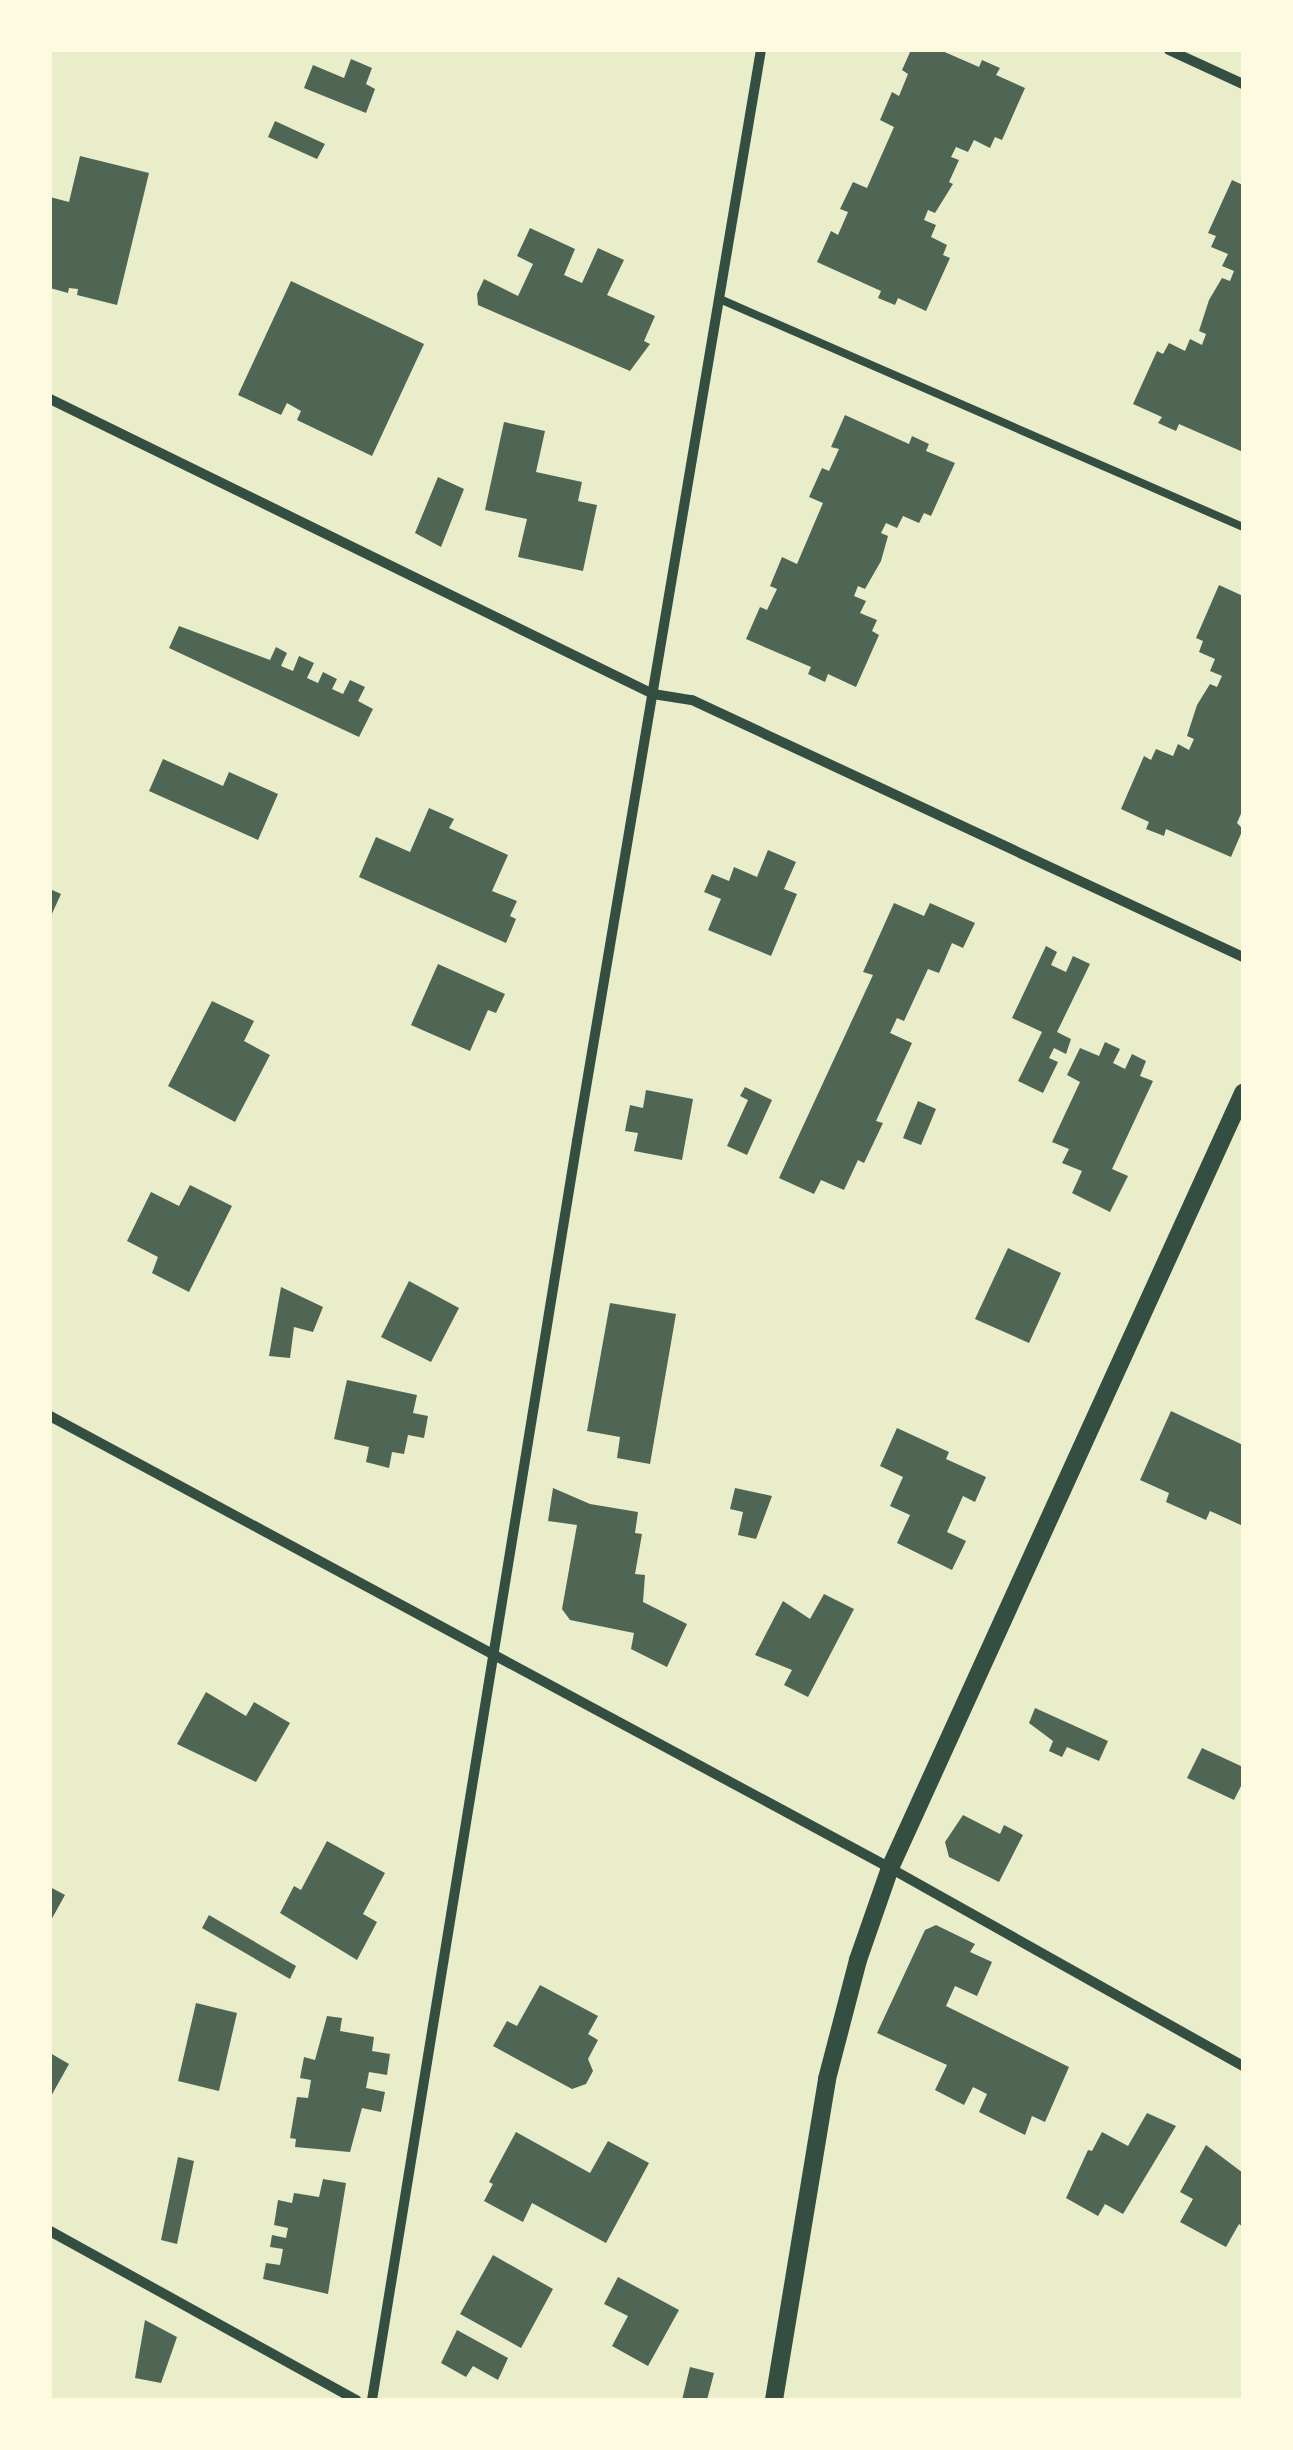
<!DOCTYPE html>
<html>
<head>
<meta charset="utf-8">
<style>
	body { margin:0 }
	#map { position:relative; width:1293px; height:2450px; overflow:hidden; background:#e9edc9; font-family:"DejaVu Sans",sans-serif }
	div>[style] { position:absolute }
	[style*='--x'] { left:calc(var(--x)*1px); top:calc(var(--y)*1px); width:calc(var(--w)*1px); rotate:calc(var(--a)*1deg) }
	.building>* { inset:0; background:#4f6655 }
	.service>* { height:8px; margin:-4px; padding:0 4px; transform-origin:4px; border-radius:4px; background:#344e41 }
	.minor>* { height:10px; margin:-5px; padding:0 5px; transform-origin:5px; border-radius:5px; background:#344e41 }
	.tertiary>* { height:18px; margin:-9px; padding:0 9px; transform-origin:9px; border-radius:9px; background:#344e41 }
	span { translate:-50% -50%; white-space:nowrap; text-align:center; line-height:1.15; -webkit-text-stroke:9px #fefae0; paint-order:stroke }
	.frame { position:absolute; inset:0; border:52px solid #fefae0; pointer-events:none }
</style>
</head>
<body>
<div id="map">
	<div class="building">
		<div style="clip-path:polygon(911px 50px,940px 50px,979px 67px,982px 60px,1000px 68px,996px 75px,1025px 88px,1002px 140px,995px 137px,990px 148px,974px 140px,968px 152px,956px 147px,951px 157px,959px 160px,949px 182px,953px 184px,935px 213px,928px 210px,924px 220px,936px 225px,931px 237px,947px 245px,943px 255px,950px 258px,926px 311px,898px 298px,895px 305px,878px 298px,881px 291px,817px 262px,831px 231px,838px 235px,848px 212px,840px 209px,853px 182px,867px 188px,894px 127px,880px 120px,892px 92px,899px 96px,908px 74px,902px 70px)"></div>
		<div style="clip-path:polygon(351px 59px,372px 68px,366px 84px,375px 89px,366px 113px,304px 88px,313px 65px,344px 78px)"></div>
		<div style="clip-path:polygon(275px 121px,325px 144px,317px 159px,268px 137px)"></div>
		<div style="clip-path:polygon(80px 156px,149px 173px,117px 305px,77px 295px,78px 289px,69px 288px,68px 293px,50px 288px,50px 197px,69px 202px)"></div>
		<div style="clip-path:polygon(1232px 180px,1243px 185px,1243px 452px,1179px 424px,1176px 431px,1158px 423px,1162px 417px,1133px 404px,1157px 351px,1163px 354px,1169px 343px,1185px 351px,1190px 339px,1202px 345px,1206px 334px,1199px 331px,1209px 300px,1222px 278px,1230px 281px,1234px 271px,1222px 266px,1228px 254px,1211px 247px,1216px 236px,1208px 233px)"></div>
		<div style="clip-path:polygon(530px 228px,575px 249px,564px 275px,582px 283px,598px 248px,624px 260px,607px 295px,655px 316px,644px 341px,650px 344px,630px 371px,478px 305px,477px 294px,484px 279px,518px 296px,533px 264px,517px 256px)"></div>
		<div style="clip-path:polygon(291px 281px,424px 344px,372px 456px,297px 420px,301px 411px,287px 403px,281px 415px,238px 395px)"></div>
		<div style="clip-path:polygon(845px 415px,909px 444px,912px 436px,929px 444px,926px 451px,955px 463px,931px 516px,924px 513px,919px 523px,903px 516px,897px 528px,886px 523px,881px 533px,888px 536px,881px 561px,865px 589px,858px 586px,854px 596px,866px 601px,860px 613px,877px 620px,872px 631px,879px 635px,856px 687px,828px 674px,825px 682px,808px 674px,811px 667px,746px 639px,760px 607px,767px 610px,777px 589px,770px 586px,782px 557px,797px 564px,823px 503px,809px 497px,822px 468px,829px 471px,839px 449px,831px 447px)"></div>
		<div style="clip-path:polygon(504px 422px,545px 431px,536px 472px,582px 482px,578px 501px,597px 505px,583px 571px,518px 557px,527px 519px,485px 510px)"></div>
		<div style="clip-path:polygon(438px 477px,464px 489px,441px 547px,415px 533px)"></div>
		<div style="clip-path:polygon(1219px 585px,1243px 596px,1243px 809px,1237px 823px,1243px 829px,1231px 857px,1166px 829px,1164px 836px,1146px 829px,1149px 822px,1121px 809px,1144px 756px,1151px 760px,1156px 749px,1173px 756px,1178px 744px,1189px 750px,1194px 739px,1187px 736px,1197px 705px,1210px 684px,1217px 687px,1222px 676px,1210px 671px,1215px 659px,1199px 652px,1203px 641px,1196px 638px)"></div>
		<div style="clip-path:polygon(179px 626px,270px 660px,276px 647px,287px 653px,281px 666px,293px 671px,299px 656px,314px 663px,307px 678px,318px 683px,323px 672px,337px 679px,332px 689px,343px 694px,350px 680px,365px 687px,358px 701px,373px 709px,359px 737px,169px 648px)"></div>
		<div style="clip-path:polygon(163px 759px,223px 786px,229px 772px,278px 794px,258px 840px,149px 791px)"></div>
		<div style="clip-path:polygon(429px 808px,454px 819px,449px 828px,508px 855px,492px 891px,517px 901px,510px 916px,516px 919px,506px 943px,359px 877px,376px 837px,410px 852px)"></div>
		<div style="clip-path:polygon(768px 850px,796px 862px,784px 889px,797px 894px,771px 956px,708px 930px,721px 899px,704px 892px,712px 874px,729px 881px,734px 867px,757px 877px)"></div>
		<div style="clip-path:polygon(50px 889px,61px 894px,50px 918px)"></div>
		<div style="clip-path:polygon(894px 903px,924px 916px,930px 903px,975px 923px,963px 948px,952px 943px,939px 973px,928px 969px,904px 1021px,897px 1018px,890px 1033px,912px 1043px,876px 1121px,883px 1123px,864px 1163px,858px 1160px,844px 1190px,821px 1180px,814px 1194px,779px 1178px,873px 975px,863px 972px)"></div>
		<div style="clip-path:polygon(1046px 946px,1057px 952px,1051px 965px,1066px 972px,1073px 956px,1090px 964px,1057px 1032px,1071px 1039px,1066px 1054px,1054px 1048px,1049px 1058px,1058px 1062px,1043px 1093px,1018px 1081px,1042px 1032px,1012px 1018px)"></div>
		<div style="clip-path:polygon(438px 964px,505px 994px,496px 1013px,488px 1010px,470px 1051px,411px 1025px)"></div>
		<div style="clip-path:polygon(212px 1001px,254px 1021px,244px 1041px,270px 1055px,235px 1122px,168px 1086px)"></div>
		<div style="clip-path:polygon(1105px 1042px,1120px 1049px,1113px 1063px,1125px 1069px,1132px 1054px,1146px 1061px,1140px 1076px,1153px 1081px,1112px 1169px,1128px 1176px,1110px 1212px,1072px 1193px,1082px 1171px,1062px 1163px,1069px 1149px,1052px 1142px,1080px 1082px,1067px 1075px,1080px 1048px,1099px 1056px)"></div>
		<div style="clip-path:polygon(745px 1087px,772px 1100px,747px 1155px,727px 1146px,748px 1100px,740px 1096px)"></div>
		<div style="clip-path:polygon(646px 1090px,693px 1099px,682px 1160px,634px 1151px,638px 1133px,625px 1131px,630px 1105px,643px 1108px)"></div>
		<div style="clip-path:polygon(918px 1101px,936px 1109px,921px 1145px,903px 1138px)"></div>
		<div style="clip-path:polygon(190px 1185px,232px 1206px,189px 1292px,152px 1273px,158px 1257px,127px 1241px,151px 1192px,179px 1206px)"></div>
		<div style="clip-path:polygon(1008px 1248px,1061px 1273px,1029px 1343px,975px 1319px)"></div>
		<div style="clip-path:polygon(409px 1281px,459px 1308px,431px 1362px,381px 1337px)"></div>
		<div style="clip-path:polygon(281px 1287px,323px 1307px,313px 1332px,294px 1327px,290px 1358px,269px 1356px)"></div>
		<div style="clip-path:polygon(610px 1303px,676px 1314px,650px 1464px,617px 1458px,620px 1437px,587px 1431px)"></div>
		<div style="clip-path:polygon(347px 1380px,417px 1395px,413px 1413px,428px 1416px,424px 1438px,408px 1435px,404px 1454px,392px 1452px,389px 1468px,366px 1462px,369px 1447px,334px 1439px)"></div>
		<div style="clip-path:polygon(1171px 1411px,1243px 1445px,1243px 1526px,1210px 1511px,1206px 1520px,1166px 1502px,1169px 1493px,1140px 1480px)"></div>
		<div style="clip-path:polygon(897px 1428px,949px 1452px,946px 1459px,986px 1477px,975px 1502px,963px 1496px,947px 1532px,966px 1541px,952px 1570px,897px 1543px,910px 1515px,890px 1506px,903px 1477px,880px 1466px)"></div>
		<div style="clip-path:polygon(553px 1488px,590px 1504px,638px 1512px,635px 1533px,642px 1534px,635px 1574px,645px 1575px,643px 1602px,687px 1624px,667px 1667px,631px 1649px,634px 1633px,570px 1620px,562px 1609px,577px 1525px,548px 1521px)"></div>
		<div style="clip-path:polygon(735px 1488px,772px 1496px,756px 1539px,738px 1535px,743px 1512px,730px 1509px)"></div>
		<div style="clip-path:polygon(824px 1594px,854px 1609px,808px 1697px,784px 1685px,792px 1670px,755px 1655px,783px 1601px,810px 1619px)"></div>
		<div style="clip-path:polygon(206px 1692px,246px 1716px,254px 1702px,290px 1723px,256px 1782px,177px 1744px)"></div>
		<div style="clip-path:polygon(1035px 1708px,1108px 1741px,1099px 1761px,1067px 1747px,1062px 1757px,1049px 1751px,1053px 1741px,1029px 1723px)"></div>
		<div style="clip-path:polygon(1202px 1748px,1243px 1767px,1243px 1782px,1234px 1800px,1187px 1778px)"></div>
		<div style="clip-path:polygon(963px 1815px,1000px 1834px,1004px 1825px,1023px 1835px,999px 1882px,949px 1857px,945px 1842px)"></div>
		<div style="clip-path:polygon(327px 1841px,385px 1873px,363px 1914px,377px 1922px,357px 1960px,280px 1913px,294px 1886px,301px 1890px)"></div>
		<div style="clip-path:polygon(50px 1887px,65px 1895px,50px 1922px)"></div>
		<div style="clip-path:polygon(209px 1915px,296px 1966px,290px 1979px,202px 1928px)"></div>
		<div style="clip-path:polygon(936px 1925px,975px 1944px,970px 1952px,992px 1962px,977px 1996px,955px 1986px,946px 2006px,1069px 2067px,1045px 2122px,1032px 2116px,1025px 2135px,979px 2112px,987px 2094px,973px 2087px,964px 2105px,935px 2090px,947px 2065px,877px 2033px,925px 1930px)"></div>
		<div style="clip-path:polygon(540px 1985px,598px 2016px,588px 2034px,598px 2040px,588px 2059px,593px 2071px,586px 2084px,572px 2089px,493px 2046px,507px 2021px,517px 2026px)"></div>
		<div style="clip-path:polygon(196px 2003px,237px 2013px,219px 2091px,178px 2081px)"></div>
		<div style="clip-path:polygon(327px 2016px,342px 2018px,340px 2031px,374px 2037px,372px 2051px,390px 2054px,387px 2075px,369px 2072px,366px 2088px,385px 2092px,381px 2112px,362px 2108px,350px 2152px,295px 2147px,296px 2139px,290px 2138px,297px 2097px,308px 2098px,311px 2080px,300px 2078px,304px 2057px,315px 2060px)"></div>
		<div style="clip-path:polygon(50px 2053px,69px 2064px,50px 2098px)"></div>
		<div style="clip-path:polygon(1147px 2113px,1176px 2126px,1123px 2214px,1105px 2204px,1098px 2216px,1066px 2198px,1088px 2150px,1092px 2151px,1102px 2132px,1128px 2146px)"></div>
		<div style="clip-path:polygon(516px 2132px,590px 2173px,608px 2141px,649px 2163px,606px 2243px,532px 2203px,523px 2222px,484px 2201px,493px 2184px,489px 2182px)"></div>
		<div style="clip-path:polygon(1206px 2145px,1243px 2173px,1243px 2227px,1239px 2224px,1226px 2247px,1180px 2222px,1193px 2199px,1180px 2192px)"></div>
		<div style="clip-path:polygon(178px 2157px,194px 2161px,177px 2244px,161px 2240px)"></div>
		<div style="clip-path:polygon(323px 2179px,346px 2183px,328px 2294px,263px 2279px,266px 2263px,280px 2265px,283px 2249px,270px 2247px,272px 2235px,286px 2238px,288px 2228px,274px 2225px,278px 2200px,292px 2203px,294px 2193px,319px 2197px)"></div>
		<div style="clip-path:polygon(493px 2255px,553px 2289px,521px 2348px,460px 2314px)"></div>
		<div style="clip-path:polygon(618px 2277px,679px 2310px,648px 2366px,612px 2346px,628px 2316px,604px 2304px)"></div>
		<div style="clip-path:polygon(145px 2320px,177px 2337px,161px 2383px,135px 2378px)"></div>
		<div style="clip-path:polygon(457px 2330px,508px 2358px,498px 2380px,473px 2366px,466px 2377px,441px 2363px)"></div>
		<div style="clip-path:polygon(690px 2367px,714px 2373px,707px 2400px,682px 2400px)"></div>
	</div>
	<div class="service">
		<div style="--x:722;--y:300;--w:568;--a:23.54"></div>
	</div>
	<div class="minor">
		<div style="--x:1169;--y:50;--w:81;--a:24.7"></div>
		<div style="--x:50;--y:399;--w:671;--a:26.07"></div>
		<div style="--x:653;--y:694;--w:39;--a:9"></div>
		<div style="--x:692;--y:700;--w:608;--a:25.01"></div>
		<div style="--x:50;--y:1416;--w:954;--a:28.28"></div>
		<div style="--x:890;--y:1868;--w:405;--a:29.3"></div>
		<div style="--x:50;--y:2231;--w:350;--a:28.9"></div>
		<div style="--x:372;--y:2400;--w:1276;--a:-80.75"></div>
		<div style="--x:577;--y:1141;--w:1106;--a:-80.43"></div>
	</div>
	<div class="tertiary">
		<div style="--x:774;--y:2400;--w:325;--a:-80.6"></div>
		<div style="--x:827;--y:2079;--w:123;--a:-75.4"></div>
		<div style="--x:858;--y:1960;--w:97;--a:-70.8"></div>
		<div style="--x:890;--y:1868;--w:852;--a:-65.51"></div>
	</div>
	<div class="frame"></div>
</div>
</body>
</html>
